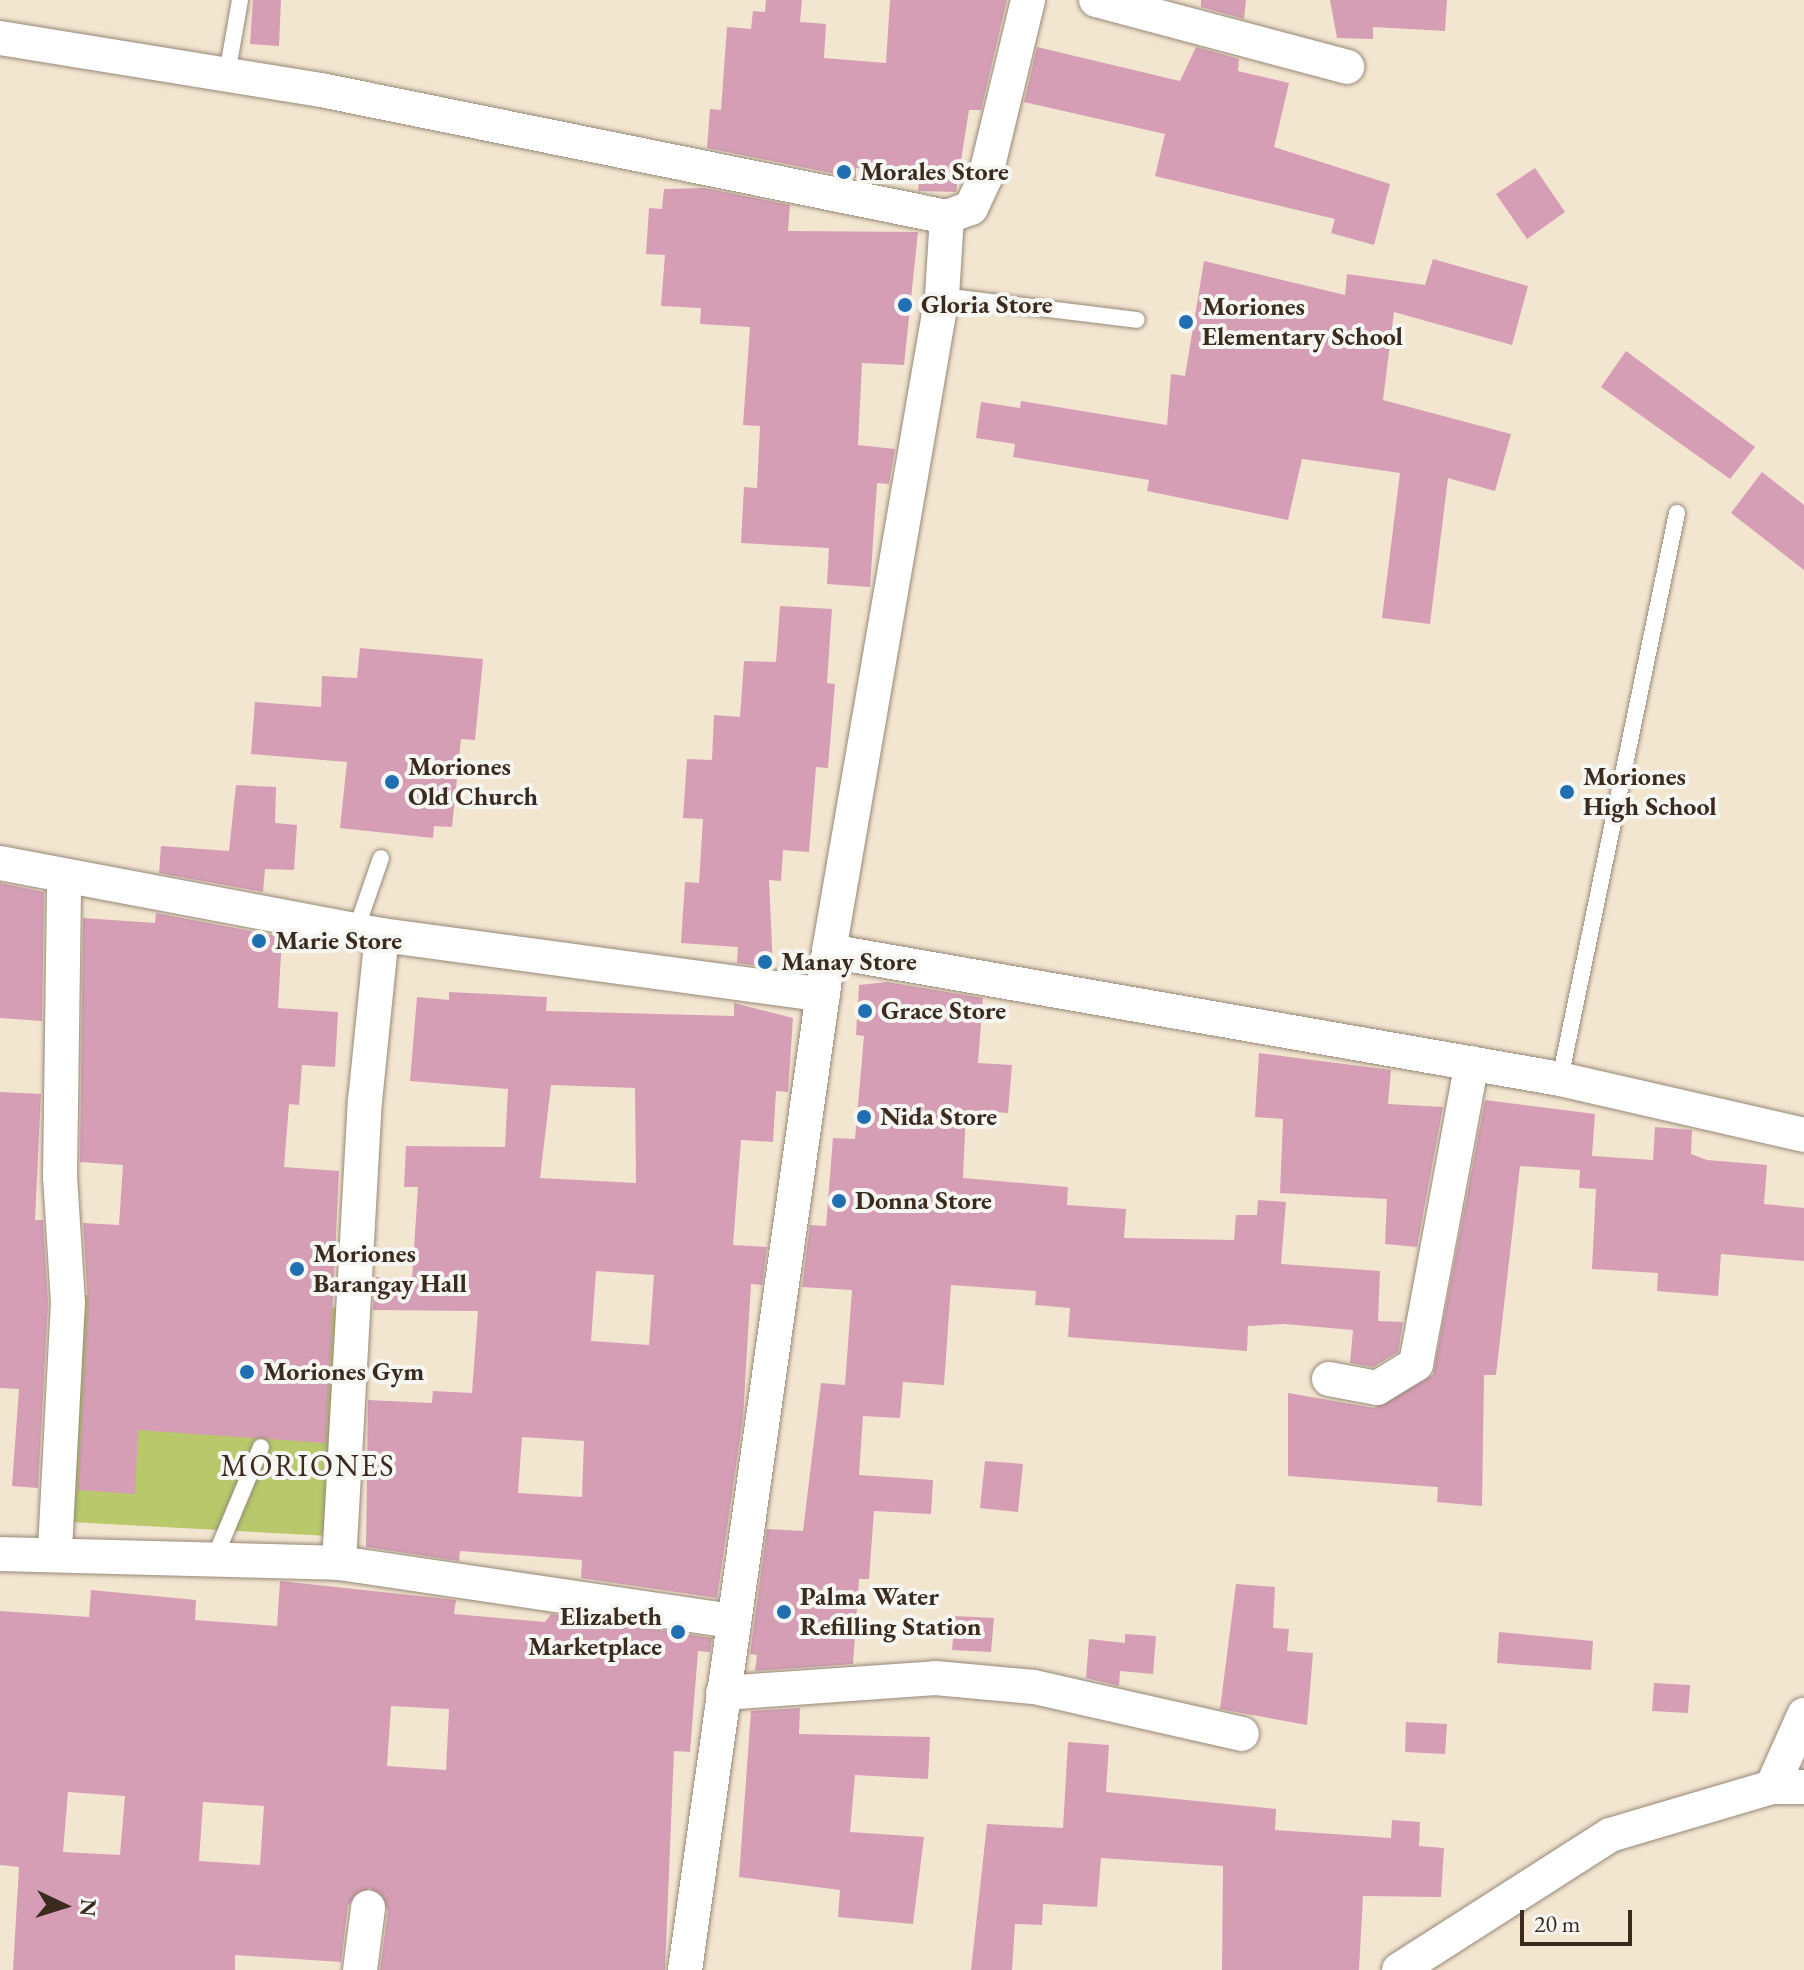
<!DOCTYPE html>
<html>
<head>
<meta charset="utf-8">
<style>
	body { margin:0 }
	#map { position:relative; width:1804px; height:1970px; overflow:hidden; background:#f3e6d1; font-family:"EB Garamond",serif }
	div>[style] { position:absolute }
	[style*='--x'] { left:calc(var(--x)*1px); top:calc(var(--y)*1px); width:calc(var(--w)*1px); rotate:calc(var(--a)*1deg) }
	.green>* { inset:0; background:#b8c86b }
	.building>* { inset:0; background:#d59eb5 }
	.roads { filter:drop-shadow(0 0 2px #978878) drop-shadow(0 0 2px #978878) }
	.lane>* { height:16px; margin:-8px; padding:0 8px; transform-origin:8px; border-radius:8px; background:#fff }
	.street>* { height:34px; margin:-17px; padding:0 17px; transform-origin:17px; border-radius:17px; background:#fff }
	.dots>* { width:22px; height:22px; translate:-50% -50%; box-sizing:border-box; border:4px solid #f6f6f2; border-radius:50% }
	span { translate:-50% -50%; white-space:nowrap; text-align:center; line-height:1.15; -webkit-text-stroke:8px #f6f6f2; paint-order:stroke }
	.poi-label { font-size:26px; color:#3b2a1e; font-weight:700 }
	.left { translate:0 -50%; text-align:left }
	.right { translate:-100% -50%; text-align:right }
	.quarter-label { font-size:30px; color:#3b2a1e; letter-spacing:2px }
	.north { position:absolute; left:24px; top:1866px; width:80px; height:80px; -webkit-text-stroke:6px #f6f6f2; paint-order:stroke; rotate:94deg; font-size:22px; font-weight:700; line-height:32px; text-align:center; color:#3b2a1e }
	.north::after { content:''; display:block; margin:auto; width:28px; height:36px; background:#3b2a1e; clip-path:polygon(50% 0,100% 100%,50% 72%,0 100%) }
	.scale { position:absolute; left:1520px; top:1910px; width:112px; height:36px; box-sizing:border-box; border:4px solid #3b2a1e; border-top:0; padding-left:10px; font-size:24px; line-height:28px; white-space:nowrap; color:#3b2a1e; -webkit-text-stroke:6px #f6f6f2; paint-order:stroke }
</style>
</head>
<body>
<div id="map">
	<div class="green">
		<div style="clip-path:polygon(84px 1295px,344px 1308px,328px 1536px,71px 1522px)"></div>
	</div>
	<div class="building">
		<div style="clip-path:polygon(253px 0,281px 0,279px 46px,250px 44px)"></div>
		<div style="clip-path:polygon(766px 0,802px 0,800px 22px,826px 24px,824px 58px,886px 63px,890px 0,1007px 0,981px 110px,969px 110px,956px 192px,918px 191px,920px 173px,856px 168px,856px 178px,707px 148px,710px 109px,721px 110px,727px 27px,751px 29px,753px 11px,765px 12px)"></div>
		<div style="clip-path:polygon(1201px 0,1246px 0,1244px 19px,1201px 7px)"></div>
		<div style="clip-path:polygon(1330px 0,1447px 0,1445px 31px,1373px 27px,1373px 39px,1337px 38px)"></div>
		<div style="clip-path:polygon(1037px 47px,1180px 81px,1196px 47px,1239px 59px,1238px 71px,1289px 83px,1274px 147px,1390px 184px,1374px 245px,1331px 233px,1335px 219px,1155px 176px,1165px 134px,1024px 102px)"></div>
		<div style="clip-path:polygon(1535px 168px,1565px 212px,1527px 239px,1496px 194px)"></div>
		<div style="clip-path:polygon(704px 188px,790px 205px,788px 231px,918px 232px,904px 365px,862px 363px,858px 445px,895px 449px,889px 484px,877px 483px,870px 587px,827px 584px,829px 548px,741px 543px,744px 487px,757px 488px,760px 426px,743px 425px,750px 327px,700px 324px,701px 308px,661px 306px,665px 255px,646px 254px,649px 208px,662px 209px,664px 189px)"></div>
		<div style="clip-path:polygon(1433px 259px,1528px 286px,1512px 345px,1394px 312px,1383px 400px,1511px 434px,1495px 491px,1448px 478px,1430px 624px,1382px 618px,1400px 473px,1302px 459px,1288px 520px,1147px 491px,1149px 480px,1013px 457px,1015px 444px,976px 438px,981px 402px,1020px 408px,1021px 401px,1167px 425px,1171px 374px,1185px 376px,1204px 261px,1345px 295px,1347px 274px,1425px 285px)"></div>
		<div style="clip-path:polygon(1626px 351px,1755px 447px,1730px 479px,1601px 387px)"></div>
		<div style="clip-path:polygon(1762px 472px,1804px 505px,1804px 570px,1731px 513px)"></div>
		<div style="clip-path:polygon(780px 606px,832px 609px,827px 683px,835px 684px,828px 768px,816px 767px,809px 852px,783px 850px,781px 881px,769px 880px,773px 968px,737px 963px,738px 947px,681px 943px,685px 882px,699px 883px,703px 819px,683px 818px,687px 759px,712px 760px,714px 715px,740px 717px,744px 661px,776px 662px)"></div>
		<div style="clip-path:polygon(360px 648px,483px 659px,475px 740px,461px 739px,452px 827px,434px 826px,433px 838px,340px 828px,347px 762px,251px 754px,255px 702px,321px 707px,322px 676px,357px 678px)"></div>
		<div style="clip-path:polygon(236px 785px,276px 787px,275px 823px,297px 825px,294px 870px,265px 869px,263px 892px,159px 873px,161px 846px,229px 851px)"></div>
		<div style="clip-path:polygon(0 883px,44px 892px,42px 1021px,0 1018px)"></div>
		<div style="clip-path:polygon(156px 913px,282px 937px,278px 1008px,338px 1012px,335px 1067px,302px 1065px,299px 1105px,289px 1104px,284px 1167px,339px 1171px,326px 1443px,138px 1430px,135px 1494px,78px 1490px,88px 1304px,83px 1223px,119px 1225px,123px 1165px,80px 1162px,83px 918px,155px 923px)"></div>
		<div style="clip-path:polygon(887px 982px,983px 998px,978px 1063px,1012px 1065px,1008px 1113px,966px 1110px,963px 1178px,1068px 1187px,1067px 1205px,1126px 1209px,1124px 1238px,1234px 1240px,1236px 1215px,1257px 1215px,1258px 1200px,1286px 1202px,1281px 1264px,1380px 1271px,1378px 1321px,1403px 1322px,1398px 1352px,1373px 1367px,1350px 1363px,1353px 1330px,1285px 1324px,1248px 1326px,1247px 1351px,1068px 1337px,1070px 1308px,1035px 1305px,1036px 1291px,951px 1285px,944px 1385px,903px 1382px,900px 1418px,863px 1416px,859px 1475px,933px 1480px,931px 1514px,874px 1511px,869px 1579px,859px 1579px,853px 1664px,755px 1671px,757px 1655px,750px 1654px,767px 1529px,803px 1531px,821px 1383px,845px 1385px,852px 1290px,802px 1287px,810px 1225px,826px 1226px,833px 1138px,855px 1139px,864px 1036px,856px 1035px,859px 985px)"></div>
		<div style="clip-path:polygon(evenodd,449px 992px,547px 997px,546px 1011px,734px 1016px,734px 1003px,793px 1018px,788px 1092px,776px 1091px,773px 1142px,741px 1140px,733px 1245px,767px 1247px,762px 1285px,751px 1284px,743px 1417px,717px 1598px,581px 1578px,582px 1560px,460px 1551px,459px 1561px,366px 1547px,368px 1400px,432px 1403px,433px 1391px,472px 1393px,478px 1311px,373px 1310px,375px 1277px,412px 1279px,418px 1187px,404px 1187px,406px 1146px,505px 1147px,508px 1089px,410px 1081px,417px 997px,449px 1000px,449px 992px,551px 1085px,635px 1088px,636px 1183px,540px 1178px,551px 1085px,449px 992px,596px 1271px,654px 1275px,649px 1345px,591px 1341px,596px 1271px,449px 992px,522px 1437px,584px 1441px,582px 1497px,518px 1493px,522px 1437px)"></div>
		<div style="clip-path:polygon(1259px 1053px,1391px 1070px,1388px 1104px,1443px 1107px,1417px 1247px,1385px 1244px,1387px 1199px,1280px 1193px,1283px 1119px,1255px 1117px)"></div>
		<div style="clip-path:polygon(0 1092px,41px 1094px,35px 1220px,43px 1220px,48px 1303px,38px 1488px,12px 1486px,19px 1389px,0 1388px)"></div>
		<div style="clip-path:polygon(1485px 1100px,1595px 1114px,1592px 1156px,1653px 1160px,1655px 1127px,1692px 1130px,1691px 1154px,1707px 1160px,1767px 1165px,1764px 1204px,1804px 1208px,1804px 1261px,1721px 1254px,1718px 1296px,1657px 1291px,1658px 1273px,1592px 1269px,1596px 1189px,1579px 1188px,1580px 1170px,1520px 1166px,1496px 1375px,1484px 1375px,1482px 1506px,1437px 1502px,1438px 1487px,1288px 1476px,1288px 1393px,1374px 1408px,1433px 1375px)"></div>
		<div style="clip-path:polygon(985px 1461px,1023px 1464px,1018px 1512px,980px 1508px)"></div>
		<div style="clip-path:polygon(evenodd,280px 1581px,456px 1600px,454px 1614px,545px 1622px,551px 1614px,712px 1638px,710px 1652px,698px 1651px,690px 1752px,674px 1751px,665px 1970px,380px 1970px,388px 1910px,370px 1888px,348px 1905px,341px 1962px,235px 1955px,235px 1970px,13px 1970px,19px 1867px,0 1865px,0 1611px,89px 1617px,91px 1590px,196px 1600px,195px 1620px,277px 1626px,280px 1581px,391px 1706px,449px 1709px,446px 1770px,387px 1766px,391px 1706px,280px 1581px,68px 1792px,125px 1796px,120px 1855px,63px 1852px,68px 1792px,280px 1581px,203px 1802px,264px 1806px,260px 1865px,199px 1861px,203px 1802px)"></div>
		<div style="clip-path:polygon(1236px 1584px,1275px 1587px,1273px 1628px,1289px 1629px,1287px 1651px,1313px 1653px,1307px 1725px,1220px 1709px)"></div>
		<div style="clip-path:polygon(955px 1616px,994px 1618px,991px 1652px,952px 1650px)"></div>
		<div style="clip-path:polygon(1499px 1632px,1593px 1641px,1591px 1670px,1497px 1663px)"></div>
		<div style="clip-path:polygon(1125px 1634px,1156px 1636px,1153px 1674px,1120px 1671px,1119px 1686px,1086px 1678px,1089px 1639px,1125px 1643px)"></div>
		<div style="clip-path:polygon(1654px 1683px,1690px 1685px,1688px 1713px,1652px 1711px)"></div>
		<div style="clip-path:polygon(800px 1708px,799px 1734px,930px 1737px,928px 1779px,855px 1775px,850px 1832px,924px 1837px,913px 1924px,838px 1917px,840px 1890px,739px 1877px,751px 1711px)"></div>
		<div style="clip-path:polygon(1406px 1722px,1447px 1724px,1445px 1754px,1405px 1752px)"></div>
		<div style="clip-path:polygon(1068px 1742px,1109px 1745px,1106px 1792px,1276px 1809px,1275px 1830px,1391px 1838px,1392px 1820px,1420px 1822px,1419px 1846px,1444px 1848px,1441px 1897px,1363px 1896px,1359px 1970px,1222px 1970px,1223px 1866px,1101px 1858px,1097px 1907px,1043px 1904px,1042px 1925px,1015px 1924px,1012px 1970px,971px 1970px,987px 1824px,1063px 1828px)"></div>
	</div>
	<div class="roads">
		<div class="lane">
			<div style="--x:227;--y:74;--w:75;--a:-80"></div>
			<div style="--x:942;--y:296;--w:196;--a:7"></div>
			<div style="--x:356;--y:930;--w:76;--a:-70.9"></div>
			<div style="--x:1560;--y:1079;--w:578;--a:-78.32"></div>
			<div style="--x:215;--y:1557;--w:119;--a:-67.3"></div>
		</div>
		<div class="street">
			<div style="--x:1096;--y:0;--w:260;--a:14.9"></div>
			<div style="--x:0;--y:38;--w:325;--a:9.2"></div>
			<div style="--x:321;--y:90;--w:639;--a:11.47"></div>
			<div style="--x:0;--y:863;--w:389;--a:10.7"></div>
			<div style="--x:382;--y:935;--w:445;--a:7.7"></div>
			<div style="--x:829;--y:951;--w:742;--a:9.93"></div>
			<div style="--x:1560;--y:1079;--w:250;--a:12.9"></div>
			<div style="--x:1329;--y:1379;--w:49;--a:10.6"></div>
			<div style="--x:1377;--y:1388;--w:46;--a:-31.6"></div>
			<div style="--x:1416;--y:1364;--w:306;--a:-79.5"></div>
			<div style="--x:55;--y:1550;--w:247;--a:-87"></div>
			<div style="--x:68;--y:1303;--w:126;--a:-93.6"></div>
			<div style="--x:60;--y:1177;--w:301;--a:-89.2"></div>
			<div style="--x:0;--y:1554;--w:339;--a:1.5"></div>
			<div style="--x:339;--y:1563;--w:463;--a:-86.8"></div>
			<div style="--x:365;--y:1101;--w:167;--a:-84.2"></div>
			<div style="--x:339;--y:1563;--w:398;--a:8.4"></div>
			<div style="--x:723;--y:1693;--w:213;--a:-4"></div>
			<div style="--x:935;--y:1678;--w:99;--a:5.2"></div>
			<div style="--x:1034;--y:1687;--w:213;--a:12.7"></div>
			<div style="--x:1772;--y:1787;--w:79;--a:-66"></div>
			<div style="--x:360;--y:1970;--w:63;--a:-82.6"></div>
			<div style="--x:685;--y:1970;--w:1029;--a:-81.96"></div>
			<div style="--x:829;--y:951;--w:665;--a:-80.21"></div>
			<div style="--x:942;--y:296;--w:79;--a:-86.4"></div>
			<div style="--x:947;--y:217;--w:26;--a:-21"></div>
			<div style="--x:971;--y:208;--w:33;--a:-65"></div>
			<div style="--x:985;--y:178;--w:183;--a:-76.4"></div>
			<div style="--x:1399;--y:1970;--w:250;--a:-32.6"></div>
			<div style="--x:1610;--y:1835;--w:169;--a:-16.5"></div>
			<div style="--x:1772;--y:1787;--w:32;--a:0"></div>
		</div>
	</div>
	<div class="dots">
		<div style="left:844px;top:172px;background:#1f6fb2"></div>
		<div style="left:905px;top:305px;background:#1f6fb2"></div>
		<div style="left:1186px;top:322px;background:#1f6fb2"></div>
		<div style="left:392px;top:782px;background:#1f6fb2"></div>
		<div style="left:1567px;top:792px;background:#1f6fb2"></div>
		<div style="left:259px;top:941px;background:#1f6fb2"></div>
		<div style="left:765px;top:962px;background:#1f6fb2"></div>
		<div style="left:865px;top:1011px;background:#1f6fb2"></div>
		<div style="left:864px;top:1117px;background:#1f6fb2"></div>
		<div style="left:839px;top:1201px;background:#1f6fb2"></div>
		<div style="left:297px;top:1269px;background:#1f6fb2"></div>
		<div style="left:247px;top:1372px;background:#1f6fb2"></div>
		<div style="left:784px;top:1612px;background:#1f6fb2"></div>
		<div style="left:678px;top:1632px;background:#1f6fb2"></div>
	</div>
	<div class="poi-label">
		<span class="left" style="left:860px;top:172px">Morales Store</span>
		<span class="left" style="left:921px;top:305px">Gloria Store</span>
		<span class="left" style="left:1202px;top:322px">Moriones<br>Elementary School</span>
		<span class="left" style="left:408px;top:782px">Moriones<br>Old Church</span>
		<span class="left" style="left:1583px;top:792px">Moriones<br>High School</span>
		<span class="left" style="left:275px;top:941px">Marie Store</span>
		<span class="left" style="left:781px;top:962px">Manay Store</span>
		<span class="left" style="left:881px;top:1011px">Grace Store</span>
		<span class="left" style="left:880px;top:1117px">Nida Store</span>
		<span class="left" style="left:855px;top:1201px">Donna Store</span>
		<span class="left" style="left:313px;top:1269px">Moriones<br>Barangay Hall</span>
		<span class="left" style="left:263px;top:1372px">Moriones Gym</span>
		<span class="left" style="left:800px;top:1612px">Palma Water<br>Refilling Station</span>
		<span class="right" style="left:662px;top:1632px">Elizabeth<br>Marketplace</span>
	</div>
	<div class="quarter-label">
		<span style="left:308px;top:1466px">MORIONES</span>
	</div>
	<div class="north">N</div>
	<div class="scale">20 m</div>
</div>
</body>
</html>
